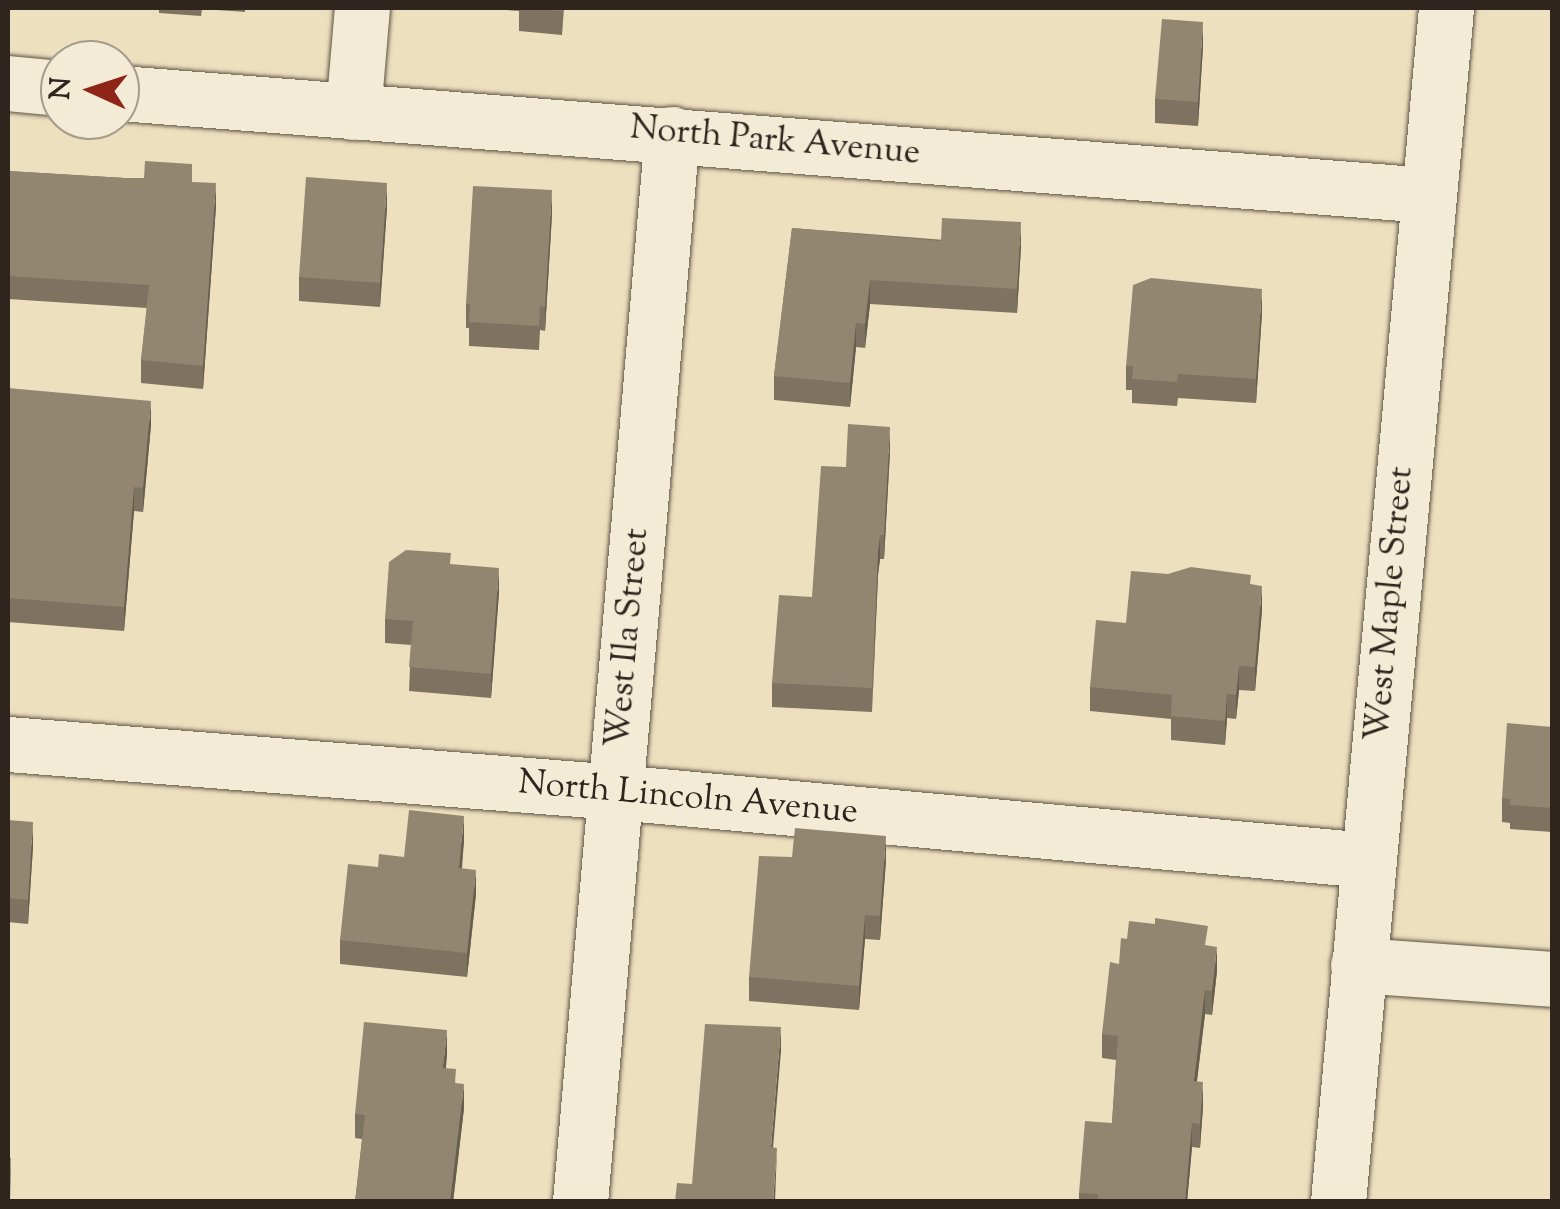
<!DOCTYPE html>
<html>
<head>
<meta charset="utf-8">
<style>
	body { margin:0 }
	#map { position:relative; width:1560px; height:1209px; overflow:hidden; background:#ede0be; font-family:"Sorts Mill Goudy",serif }
	div>[style] { position:absolute }
	[style*='--x'] { left:calc(var(--x)*1px); top:calc(var(--y)*1px); width:calc(var(--w)*1px); rotate:calc(var(--a)*1deg) }
	.roads { filter:drop-shadow(0 0 2px #5e5346) drop-shadow(0 0 2px #5e5346) }
	.street>* { height:55px; margin:-27.5px; padding:0 27.5px; transform-origin:27.5px; border-radius:27.5px; background:#f3ebd5 }
	.secondary>* { height:55px; margin:-27.5px; padding:0 27.5px; transform-origin:27.5px; border-radius:27.5px; background:#f3ebd5 }
	.wall>* { inset:0; background:#7e7361 }
	.shaded-wall>* { inset:0; background:#665e4f }
	.building>* { inset:0; background:#928671 }
	span { translate:-50% -50%; white-space:nowrap; text-align:center; line-height:1.15; -webkit-text-stroke:10px #f3ebd5; paint-order:stroke }
	.street-label { font-size:35px; color:#2f241e }
	.frame { position:absolute; inset:0; border:10px solid #2f241e; pointer-events:none }
	.north { position:absolute; left:40px; top:40px; width:100px; height:100px; box-sizing:border-box; background:#f3ebd5; border:2px solid #a59b8c; border-radius:50%; rotate:273deg; font-size:28px; font-weight:700; line-height:40px; text-align:center; color:#2f241e }
	.north::after { content:''; display:block; margin:auto; width:35px; height:45px; background:#8f2418; clip-path:polygon(50% 0,100% 100%,50% 72%,0 100%) }
</style>
</head>
<body>
<div id="map">
	<div class="roads">
		<div class="street">
			<div style="--x:8;--y:83;--w:52;--a:5.5"></div>
			<div style="--x:120;--y:93;--w:1313;--a:4.46"></div>
			<div style="--x:353;--y:112;--w:104;--a:-85.1"></div>
			<div style="--x:8;--y:744;--w:610;--a:4.51"></div>
			<div style="--x:616;--y:792;--w:754;--a:5.17"></div>
			<div style="--x:1358;--y:965;--w:195;--a:4.1"></div>
			<div style="--x:580;--y:1202;--w:1072;--a:-85.08"></div>
		</div>
		<div class="secondary">
			<div style="--x:1338;--y:1202;--w:1199;--a:-84.83"></div>
		</div>
	</div>
	<div class="wall">
		<div style="clip-path:polygon(159px 8px,245px 8px,245px 12px,202px 9px,201px 16px,159px 13px)"></div>
		<div style="clip-path:polygon(476px 8px,564px 8px,562px 35px,519px 31px,519px 11px)"></div>
		<div style="clip-path:polygon(1203px 46px,1198px 126px,1155px 123px,1155px 99px)"></div>
		<div style="clip-path:polygon(8px 171px,192px 182px,216px 206px,203px 389px,141px 383px,141px 360px,147px 308px,8px 299px)"></div>
		<div style="clip-path:polygon(387px 207px,380px 307px,299px 301px,299px 277px)"></div>
		<div style="clip-path:polygon(552px 214px,545px 331px,540px 330px,539px 350px,469px 346px,469px 328px,466px 328px,466px 304px)"></div>
		<div style="clip-path:polygon(792px 228px,1021px 246px,1017px 313px,870px 304px,865px 348px,856px 347px,850px 407px,774px 400px,774px 376px)"></div>
		<div style="clip-path:polygon(1262px 313px,1256px 403px,1178px 398px,1177px 406px,1132px 403px,1132px 390px,1126px 390px,1126px 366px)"></div>
		<div style="clip-path:polygon(8px 388px,151px 425px,143px 512px,134px 511px,124px 631px,8px 622px)"></div>
		<div style="clip-path:polygon(890px 451px,884px 559px,880px 559px,878px 575px,872px 712px,772px 707px,772px 683px,812px 597px)"></div>
		<div style="clip-path:polygon(451px 564px,499px 592px,491px 698px,409px 691px,411px 645px,385px 643px,385px 619px)"></div>
		<div style="clip-path:polygon(1251px 584px,1262px 610px,1255px 691px,1239px 690px,1236px 719px,1227px 718px,1225px 745px,1171px 740px,1171px 719px,1090px 711px,1090px 687px,1126px 623px)"></div>
		<div style="clip-path:polygon(1552px 727px,1552px 832px,1510px 829px,1510px 823px,1502px 822px,1502px 798px)"></div>
		<div style="clip-path:polygon(8px 820px,33px 846px,28px 924px,8px 922px)"></div>
		<div style="clip-path:polygon(464px 840px,462px 869px,476px 894px,467px 977px,340px 964px,340px 940px,378px 867px,404px 857px)"></div>
		<div style="clip-path:polygon(886px 860px,880px 940px,865px 939px,859px 1010px,749px 1001px,749px 977px)"></div>
		<div style="clip-path:polygon(1208px 946px,1217px 971px,1212px 1015px,1205px 1014px,1197px 1081px,1203px 1106px,1200px 1148px,1192px 1147px,1187px 1202px,1079px 1202px,1079px 1193px,1112px 1123px,1116px 1060px,1102px 1058px,1102px 1034px,1119px 964px)"></div>
		<div style="clip-path:polygon(447px 1054px,446px 1068px,456px 1084px,464px 1108px,453px 1202px,355px 1202px,362px 1139px,355px 1138px,355px 1114px)"></div>
	</div>
	<div class="shaded-wall">
		<div style="clip-path:polygon(1203px 22px,1203px 46px,1198px 126px,1198px 102px)"></div>
		<div style="clip-path:polygon(216px 183px,216px 206px,203px 389px,203px 366px)"></div>
		<div style="clip-path:polygon(387px 183px,387px 207px,380px 307px,380px 283px)"></div>
		<div style="clip-path:polygon(552px 190px,552px 214px,545px 331px,545px 307px)"></div>
		<div style="clip-path:polygon(1021px 222px,1021px 246px,1017px 313px,1017px 289px)"></div>
		<div style="clip-path:polygon(870px 280px,870px 304px,865px 348px,865px 324px)"></div>
		<div style="clip-path:polygon(1262px 289px,1262px 313px,1256px 403px,1256px 379px)"></div>
		<div style="clip-path:polygon(856px 323px,856px 347px,850px 407px,850px 383px)"></div>
		<div style="clip-path:polygon(151px 401px,151px 425px,143px 512px,143px 488px)"></div>
		<div style="clip-path:polygon(890px 427px,890px 451px,884px 559px,884px 535px)"></div>
		<div style="clip-path:polygon(134px 487px,134px 511px,124px 631px,124px 607px)"></div>
		<div style="clip-path:polygon(880px 535px,880px 559px,878px 575px,872px 712px,878px 551px)"></div>
		<div style="clip-path:polygon(499px 568px,499px 592px,491px 698px,491px 674px)"></div>
		<div style="clip-path:polygon(1262px 586px,1262px 610px,1255px 691px,1255px 667px)"></div>
		<div style="clip-path:polygon(1239px 666px,1239px 690px,1236px 719px,1236px 695px)"></div>
		<div style="clip-path:polygon(1227px 694px,1227px 718px,1225px 745px,1225px 721px)"></div>
		<div style="clip-path:polygon(464px 816px,464px 840px,459px 892px,459px 868px)"></div>
		<div style="clip-path:polygon(33px 822px,33px 846px,28px 924px,28px 900px)"></div>
		<div style="clip-path:polygon(886px 836px,886px 860px,880px 940px,880px 916px)"></div>
		<div style="clip-path:polygon(476px 870px,476px 894px,467px 977px,467px 953px)"></div>
		<div style="clip-path:polygon(865px 915px,865px 939px,859px 1010px,859px 986px)"></div>
		<div style="clip-path:polygon(1217px 947px,1217px 971px,1212px 1015px,1212px 991px)"></div>
		<div style="clip-path:polygon(1205px 990px,1205px 1014px,1194px 1105px,1194px 1081px)"></div>
		<div style="clip-path:polygon(781px 1027px,781px 1051px,771px 1172px,771px 1147px)"></div>
		<div style="clip-path:polygon(447px 1030px,447px 1054px,443px 1092px,443px 1068px)"></div>
		<div style="clip-path:polygon(1203px 1082px,1203px 1106px,1200px 1148px,1200px 1124px)"></div>
		<div style="clip-path:polygon(464px 1084px,464px 1108px,453px 1202px,450px 1202px)"></div>
		<div style="clip-path:polygon(1192px 1123px,1192px 1147px,1187px 1202px,1185px 1202px)"></div>
		<div style="clip-path:polygon(777px 1148px,775px 1202px,773px 1202px)"></div>
		<div style="clip-path:polygon(11px 1158px,10px 1202px,8px 1202px)"></div>
	</div>
	<div class="building">
		<div style="clip-path:polygon(527px 8px,562px 8px,562px 11px)"></div>
		<div style="clip-path:polygon(1162px 19px,1203px 22px,1198px 102px,1155px 99px)"></div>
		<div style="clip-path:polygon(145px 161px,192px 164px,192px 182px,216px 183px,203px 366px,141px 360px,149px 285px,8px 276px,8px 171px,124px 178px,144px 178px)"></div>
		<div style="clip-path:polygon(306px 177px,387px 183px,380px 283px,299px 277px)"></div>
		<div style="clip-path:polygon(473px 186px,552px 190px,545px 307px,540px 306px,539px 326px,469px 322px,470px 304px,466px 304px)"></div>
		<div style="clip-path:polygon(942px 218px,1021px 222px,1017px 289px,870px 280px,865px 324px,856px 323px,850px 383px,774px 376px,792px 228px,941px 241px)"></div>
		<div style="clip-path:polygon(1151px 278px,1262px 289px,1256px 379px,1178px 374px,1177px 382px,1132px 379px,1133px 366px,1126px 366px,1133px 285px)"></div>
		<div style="clip-path:polygon(8px 388px,151px 401px,143px 488px,134px 487px,124px 607px,8px 598px)"></div>
		<div style="clip-path:polygon(848px 424px,890px 427px,884px 535px,880px 535px,878px 551px,872px 688px,772px 683px,779px 595px,812px 597px,821px 466px,846px 467px)"></div>
		<div style="clip-path:polygon(406px 550px,451px 553px,450px 564px,499px 568px,491px 674px,409px 667px,413px 621px,385px 619px,389px 562px)"></div>
		<div style="clip-path:polygon(1191px 567px,1251px 575px,1250px 584px,1262px 586px,1255px 667px,1239px 666px,1236px 695px,1227px 694px,1225px 721px,1171px 716px,1172px 695px,1090px 687px,1096px 620px,1126px 623px,1131px 571px,1168px 574px)"></div>
		<div style="clip-path:polygon(1507px 723px,1552px 727px,1552px 808px,1510px 805px,1510px 799px,1502px 798px)"></div>
		<div style="clip-path:polygon(409px 810px,464px 816px,459px 868px,476px 870px,467px 953px,340px 940px,348px 864px,378px 867px,379px 854px,404px 857px)"></div>
		<div style="clip-path:polygon(8px 820px,33px 822px,28px 900px,8px 898px)"></div>
		<div style="clip-path:polygon(795px 828px,886px 836px,880px 916px,865px 915px,859px 986px,749px 977px,759px 856px,792px 857px)"></div>
		<div style="clip-path:polygon(1155px 918px,1208px 926px,1205px 945px,1217px 947px,1212px 991px,1205px 990px,1194px 1081px,1203px 1082px,1200px 1124px,1192px 1123px,1185px 1202px,1098px 1202px,1098px 1194px,1079px 1193px,1085px 1121px,1112px 1123px,1118px 1036px,1102px 1034px,1110px 962px,1119px 964px,1121px 938px,1127px 939px,1129px 921px,1155px 924px)"></div>
		<div style="clip-path:polygon(364px 1022px,447px 1030px,443px 1068px,456px 1069px,455px 1083px,464px 1084px,450px 1202px,355px 1202px,365px 1115px,355px 1114px)"></div>
		<div style="clip-path:polygon(705px 1024px,781px 1027px,771px 1147px,777px 1148px,773px 1202px,675px 1202px,677px 1183px,692px 1184px)"></div>
		<div style="clip-path:polygon(8px 1158px,11px 1158px,8px 1202px)"></div>
	</div>
	<div class="street-label">
		<span style="left:775px;top:142px;rotate:5deg">North Park Avenue</span>
		<span style="left:1391px;top:604px;rotate:-85deg">West Maple Street</span>
		<span style="left:629px;top:638px;rotate:-85deg">West Ila Street</span>
		<span style="left:688px;top:799px;rotate:5deg">North Lincoln Avenue</span>
	</div>
	<div class="frame"></div>
	<div class="north">N</div>
</div>
</body>
</html>
